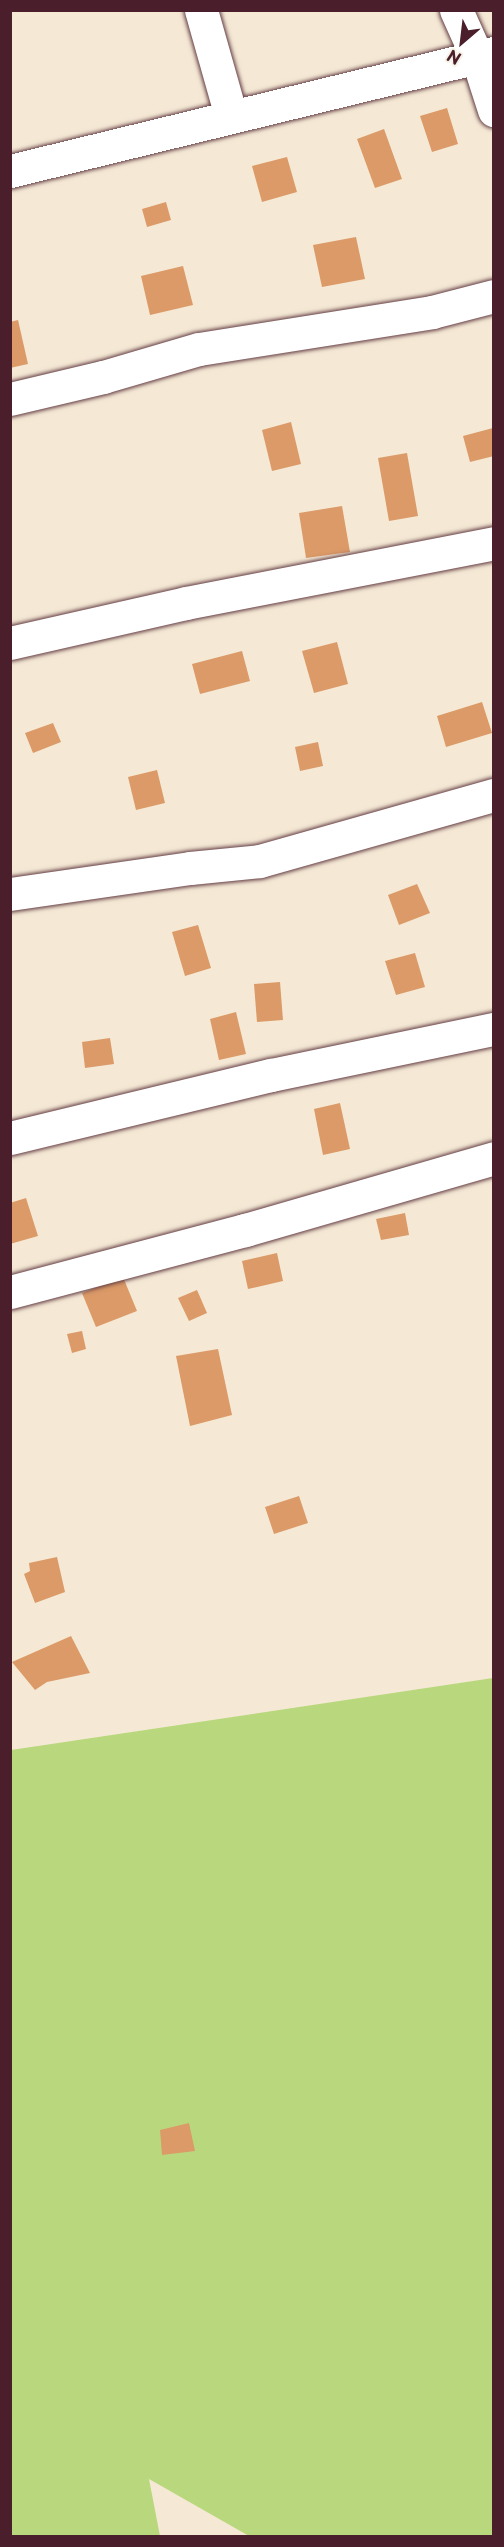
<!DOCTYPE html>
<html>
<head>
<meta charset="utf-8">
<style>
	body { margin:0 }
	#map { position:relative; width:504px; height:2547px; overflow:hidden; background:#f5e9d5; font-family:"Playpen Sans",sans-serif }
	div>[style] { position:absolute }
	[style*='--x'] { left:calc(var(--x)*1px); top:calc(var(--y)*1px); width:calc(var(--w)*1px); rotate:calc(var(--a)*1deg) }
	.green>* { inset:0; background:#b9d87e }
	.building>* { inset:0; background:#db9a67 }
	.roads { filter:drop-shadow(0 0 2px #643d44) drop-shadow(0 0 2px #643d44) }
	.minor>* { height:33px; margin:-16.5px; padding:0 16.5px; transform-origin:16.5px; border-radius:16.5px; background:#fff }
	span { translate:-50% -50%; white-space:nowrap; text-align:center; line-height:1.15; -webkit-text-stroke:4.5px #f7f3e8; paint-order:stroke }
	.frame { position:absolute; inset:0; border:12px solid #4a1f2b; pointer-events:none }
	.north { position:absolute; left:432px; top:12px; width:60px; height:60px; -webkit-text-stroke:4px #f7f3e8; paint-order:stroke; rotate:208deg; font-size:16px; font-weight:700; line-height:24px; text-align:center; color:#4a1f2b }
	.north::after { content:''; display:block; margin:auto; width:21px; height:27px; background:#4a1f2b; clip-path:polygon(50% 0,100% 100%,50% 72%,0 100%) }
</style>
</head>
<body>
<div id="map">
	<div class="green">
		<div style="clip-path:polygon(493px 1678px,493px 2536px,249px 2536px,149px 2479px,160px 2536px,11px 2536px,11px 1750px)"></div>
	</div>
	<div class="building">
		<div style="clip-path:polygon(447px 108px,458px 144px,432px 152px,420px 116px)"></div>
		<div style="clip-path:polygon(384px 129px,402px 179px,375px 188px,357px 139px)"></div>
		<div style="clip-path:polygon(287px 157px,297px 192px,262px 202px,252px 166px)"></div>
		<div style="clip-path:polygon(166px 202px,171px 220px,147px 227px,142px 209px)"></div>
		<div style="clip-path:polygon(356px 237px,365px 279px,322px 287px,313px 245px)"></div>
		<div style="clip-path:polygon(183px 266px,193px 305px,150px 315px,141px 276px)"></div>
		<div style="clip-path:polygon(18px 320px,28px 364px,10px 368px,10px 322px)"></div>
		<div style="clip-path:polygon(291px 422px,301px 464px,272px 471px,262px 430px)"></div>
		<div style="clip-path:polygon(493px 428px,494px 456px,470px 462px,463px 436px)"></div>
		<div style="clip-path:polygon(407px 453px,418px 516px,389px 521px,378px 458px)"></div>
		<div style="clip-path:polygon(342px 506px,350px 552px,306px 558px,299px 513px)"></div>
		<div style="clip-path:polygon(337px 642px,348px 684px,314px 693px,302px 651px)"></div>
		<div style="clip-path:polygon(242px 651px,250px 681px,200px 694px,192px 664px)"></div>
		<div style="clip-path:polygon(482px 702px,492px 733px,446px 747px,437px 716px)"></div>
		<div style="clip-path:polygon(53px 723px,61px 742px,33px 753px,25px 733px)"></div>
		<div style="clip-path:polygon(318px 742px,323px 766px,300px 771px,295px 747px)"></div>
		<div style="clip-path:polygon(157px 770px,165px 803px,136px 810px,128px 777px)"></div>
		<div style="clip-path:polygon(417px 884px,430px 913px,399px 925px,388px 895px)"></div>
		<div style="clip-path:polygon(198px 925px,211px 968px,185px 976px,172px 932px)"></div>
		<div style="clip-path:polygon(415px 953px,425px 987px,396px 995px,385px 961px)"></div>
		<div style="clip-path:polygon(280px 982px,283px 1020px,257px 1022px,254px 984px)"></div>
		<div style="clip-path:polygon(236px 1012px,246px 1054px,219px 1060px,210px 1019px)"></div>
		<div style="clip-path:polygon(110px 1038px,114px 1064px,85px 1068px,82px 1042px)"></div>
		<div style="clip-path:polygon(340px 1103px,350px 1149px,323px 1155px,314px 1109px)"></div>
		<div style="clip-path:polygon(26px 1198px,38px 1236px,10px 1244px,10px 1203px)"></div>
		<div style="clip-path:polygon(405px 1213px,409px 1235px,381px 1240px,376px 1219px)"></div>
		<div style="clip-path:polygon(277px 1253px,283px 1281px,248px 1289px,242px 1261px)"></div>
		<div style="clip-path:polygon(123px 1277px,137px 1311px,96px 1327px,82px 1293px)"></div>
		<div style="clip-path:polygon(197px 1290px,207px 1313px,189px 1321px,178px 1298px)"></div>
		<div style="clip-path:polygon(82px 1331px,86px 1349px,72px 1353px,67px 1334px)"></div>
		<div style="clip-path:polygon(218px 1349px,232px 1415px,190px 1426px,176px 1356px)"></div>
		<div style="clip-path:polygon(299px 1496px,308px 1523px,274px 1534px,265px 1507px)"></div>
		<div style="clip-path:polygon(57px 1557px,65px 1592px,35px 1603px,24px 1574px,30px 1571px,29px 1563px)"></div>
		<div style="clip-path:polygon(71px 1636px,90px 1673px,47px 1682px,35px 1690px,12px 1662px)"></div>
		<div style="clip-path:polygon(189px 2123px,195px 2151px,162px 2155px,160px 2130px)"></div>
	</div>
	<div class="roads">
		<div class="minor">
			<div style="--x:201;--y:10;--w:110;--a:74.2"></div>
			<div style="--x:456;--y:10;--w:51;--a:65.9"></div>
			<div style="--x:477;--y:57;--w:56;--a:72.2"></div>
			<div style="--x:10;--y:171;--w:498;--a:-13.7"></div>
			<div style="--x:10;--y:399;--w:96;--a:-13.3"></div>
			<div style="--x:103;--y:377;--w:100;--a:-16.3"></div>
			<div style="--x:199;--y:349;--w:236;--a:-9"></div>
			<div style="--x:432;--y:312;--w:64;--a:-14.5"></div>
			<div style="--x:10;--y:643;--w:180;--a:-12.8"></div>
			<div style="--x:186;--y:603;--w:314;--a:-11"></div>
			<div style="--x:10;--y:894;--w:182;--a:-8.2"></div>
			<div style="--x:190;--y:868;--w:70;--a:-5.7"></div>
			<div style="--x:260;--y:861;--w:243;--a:-15.8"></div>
			<div style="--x:10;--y:1138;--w:268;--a:-13.6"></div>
			<div style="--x:271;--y:1075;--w:228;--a:-11.7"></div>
			<div style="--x:10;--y:1292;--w:243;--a:-14.8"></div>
			<div style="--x:245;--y:1230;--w:259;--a:-16.1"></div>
		</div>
	</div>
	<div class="frame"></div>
	<div class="north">N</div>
</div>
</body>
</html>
